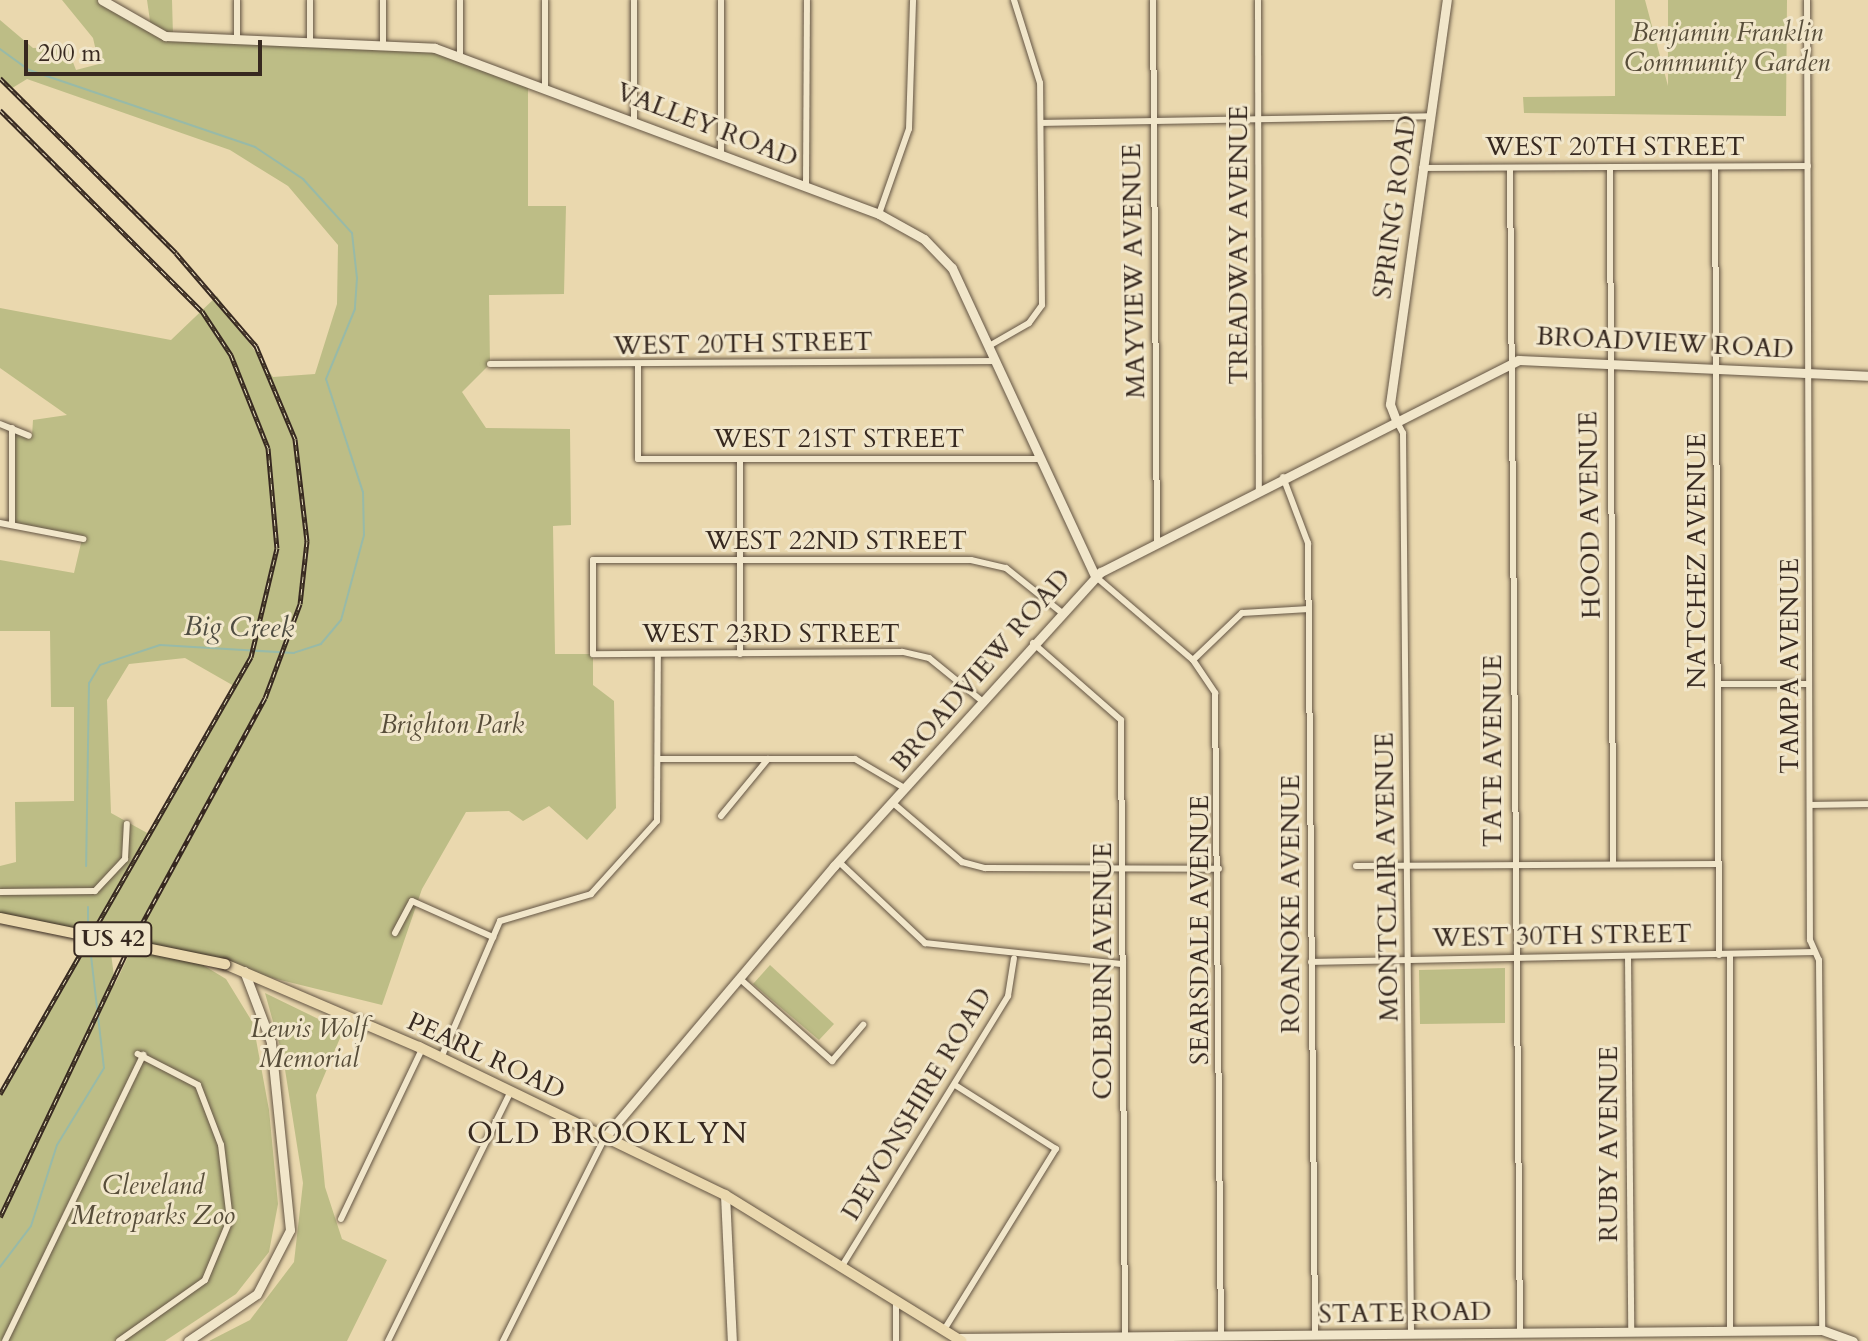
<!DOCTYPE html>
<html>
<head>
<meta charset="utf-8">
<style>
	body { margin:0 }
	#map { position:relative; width:1868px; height:1341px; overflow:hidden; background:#ead8ae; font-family:Cardo,serif }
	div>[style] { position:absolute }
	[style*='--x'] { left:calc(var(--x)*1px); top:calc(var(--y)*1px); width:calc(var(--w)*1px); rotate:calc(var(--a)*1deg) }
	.green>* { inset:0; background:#bdbd86 }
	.stream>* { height:2px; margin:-1px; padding:0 1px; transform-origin:1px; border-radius:1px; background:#98baa8 }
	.roads { filter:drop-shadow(0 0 2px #645544) drop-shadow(0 0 2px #645544) }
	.street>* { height:6px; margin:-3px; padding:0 3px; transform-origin:3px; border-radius:3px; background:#f1e6ca }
	.secondary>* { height:9px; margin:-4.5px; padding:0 4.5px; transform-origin:4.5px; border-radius:4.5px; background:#f1e6ca }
	.primary>* { height:10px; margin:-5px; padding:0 5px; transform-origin:5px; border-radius:5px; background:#ead8ae }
	.rail>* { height:5px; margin-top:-2.5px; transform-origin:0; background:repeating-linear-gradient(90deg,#f1e6ca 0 6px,#372920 0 12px); box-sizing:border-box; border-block:2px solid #372920 }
	.bridges { filter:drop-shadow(0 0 2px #372920) drop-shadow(0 0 2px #372920) }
	.primary-bridge>* { height:10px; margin:-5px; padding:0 5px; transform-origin:5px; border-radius:5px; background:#ead8ae }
	span { translate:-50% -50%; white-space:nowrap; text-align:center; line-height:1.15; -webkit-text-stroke:6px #f1e6ca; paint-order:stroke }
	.shield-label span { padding:2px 6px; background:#f1e6ca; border:2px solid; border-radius:6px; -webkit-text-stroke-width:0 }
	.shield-label { font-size:24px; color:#372920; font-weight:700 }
	.park-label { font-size:26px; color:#584e3a; font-style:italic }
	.street-label { font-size:26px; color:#372920 }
	.water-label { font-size:28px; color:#4f4d42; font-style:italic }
	.quarter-label { font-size:30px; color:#372920; letter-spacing:2px }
	.scale { position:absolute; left:24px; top:40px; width:238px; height:36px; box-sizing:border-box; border:4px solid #372920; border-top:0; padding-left:10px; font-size:24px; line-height:28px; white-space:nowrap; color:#372920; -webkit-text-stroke:6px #f1e6ca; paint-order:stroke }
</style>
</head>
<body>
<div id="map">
	<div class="green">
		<div style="clip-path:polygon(evenodd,62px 0,102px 0,151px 28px,147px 0,172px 0,173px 36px,418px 45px,528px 82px,528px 206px,566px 206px,564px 294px,489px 295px,490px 364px,462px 392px,486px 428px,570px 429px,571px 525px,553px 526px,555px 654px,593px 654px,593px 685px,614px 701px,616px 808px,587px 840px,549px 806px,523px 821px,509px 811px,466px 812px,422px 889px,382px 1005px,109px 938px,115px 984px,133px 946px,198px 962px,226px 979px,253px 1023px,269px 1110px,278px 1204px,269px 1252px,236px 1294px,165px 1341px,0 1341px,0 1094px,88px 935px,0 918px,0 866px,16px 862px,15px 802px,74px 801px,74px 707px,51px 707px,50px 631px,0 631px,0 560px,74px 573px,82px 539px,12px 523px,12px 428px,32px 436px,33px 420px,67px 415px,0 368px,0 308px,171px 340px,217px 296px,273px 377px,315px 374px,337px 304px,338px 245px,288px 186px,230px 150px,27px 79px,9px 90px,0 78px,0 20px,33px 48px,67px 47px,76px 70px,99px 64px,93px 38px,62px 0,185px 658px,234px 686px,149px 834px,111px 813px,107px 700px,129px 664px,185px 658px)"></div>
		<div style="clip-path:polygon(1615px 0,1645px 0,1668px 86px,1668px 0,1787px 0,1786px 116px,1524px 113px,1523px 97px,1615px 96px)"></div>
		<div style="clip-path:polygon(770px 965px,834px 1024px,819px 1040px,753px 984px)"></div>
		<div style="clip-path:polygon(1505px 968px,1505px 1023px,1420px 1024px,1419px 970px)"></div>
		<div style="clip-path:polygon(265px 993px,343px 1031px,316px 1095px,325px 1187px,342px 1239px,387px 1260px,347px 1341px,209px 1341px,250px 1320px,294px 1262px,303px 1183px,283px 1057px)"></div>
	</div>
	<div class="stream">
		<div style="--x:0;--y:49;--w:36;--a:36"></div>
		<div style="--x:29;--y:70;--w:239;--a:18.8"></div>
		<div style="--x:255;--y:147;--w:58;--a:33.7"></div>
		<div style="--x:303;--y:179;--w:73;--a:47.8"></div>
		<div style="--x:352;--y:233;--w:45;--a:83.7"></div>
		<div style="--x:357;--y:278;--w:31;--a:94"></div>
		<div style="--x:355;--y:309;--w:76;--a:112.5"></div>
		<div style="--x:326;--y:379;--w:119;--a:71.9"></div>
		<div style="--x:363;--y:492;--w:43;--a:88.7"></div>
		<div style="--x:364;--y:535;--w:88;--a:105.1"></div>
		<div style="--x:341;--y:620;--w:31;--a:130"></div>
		<div style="--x:321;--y:644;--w:28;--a:162"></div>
		<div style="--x:294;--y:653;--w:134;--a:-176.6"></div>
		<div style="--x:160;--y:645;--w:63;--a:161.6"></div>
		<div style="--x:100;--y:665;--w:21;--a:121"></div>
		<div style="--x:89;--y:683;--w:183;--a:90.9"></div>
		<div style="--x:88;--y:907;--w:25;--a:90"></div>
		<div style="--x:0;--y:1267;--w:51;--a:-52.9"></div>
		<div style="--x:31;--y:1226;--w:85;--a:-72.2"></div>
		<div style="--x:57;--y:1145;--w:90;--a:-58.6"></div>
		<div style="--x:104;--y:1068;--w:131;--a:-96.6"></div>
	</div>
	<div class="roads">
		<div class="street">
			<div style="--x:237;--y:0;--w:40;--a:90"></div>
			<div style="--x:310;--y:0;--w:42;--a:90"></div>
			<div style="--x:383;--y:0;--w:44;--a:90"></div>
			<div style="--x:460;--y:0;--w:56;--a:90"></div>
			<div style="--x:545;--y:0;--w:89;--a:90"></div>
			<div style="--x:634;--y:0;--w:121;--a:90"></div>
			<div style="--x:721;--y:0;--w:153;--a:90"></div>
			<div style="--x:1153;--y:0;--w:542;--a:89.58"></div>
			<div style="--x:1258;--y:0;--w:489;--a:89.9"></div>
			<div style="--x:1807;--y:0;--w:940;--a:89.82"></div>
			<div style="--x:1810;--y:940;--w:22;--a:66"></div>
			<div style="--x:1819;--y:960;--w:370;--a:89.5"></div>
			<div style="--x:1041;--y:123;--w:388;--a:-1"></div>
			<div style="--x:1610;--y:167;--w:697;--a:89.75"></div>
			<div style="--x:1715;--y:167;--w:788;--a:89.71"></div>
			<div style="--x:1422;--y:168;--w:386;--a:-0.3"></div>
			<div style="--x:1510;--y:168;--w:1165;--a:89.51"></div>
			<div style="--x:806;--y:186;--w:186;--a:-89.7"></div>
			<div style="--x:879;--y:214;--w:90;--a:-70.6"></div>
			<div style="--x:909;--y:129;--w:129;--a:-88.2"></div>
			<div style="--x:989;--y:346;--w:46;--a:-29.9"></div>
			<div style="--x:1029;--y:323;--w:22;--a:-54"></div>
			<div style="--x:1042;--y:305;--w:222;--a:-90.5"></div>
			<div style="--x:1040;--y:83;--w:87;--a:-107.4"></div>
			<div style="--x:490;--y:364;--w:505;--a:-0.34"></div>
			<div style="--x:638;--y:365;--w:94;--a:90"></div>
			<div style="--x:638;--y:459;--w:402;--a:0"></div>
			<div style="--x:1396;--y:420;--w:15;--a:62"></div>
			<div style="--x:1403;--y:433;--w:902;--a:89.49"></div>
			<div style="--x:0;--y:424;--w:31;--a:22"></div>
			<div style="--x:12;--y:428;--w:95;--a:90"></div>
			<div style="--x:740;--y:459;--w:195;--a:90"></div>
			<div style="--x:1283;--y:477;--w:71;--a:69.3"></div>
			<div style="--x:1308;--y:543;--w:793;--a:89.49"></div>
			<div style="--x:0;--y:523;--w:85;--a:10.9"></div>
			<div style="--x:1095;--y:576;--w:129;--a:40.6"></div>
			<div style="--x:1193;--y:660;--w:40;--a:56"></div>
			<div style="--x:1215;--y:693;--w:643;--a:89.47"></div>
			<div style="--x:1033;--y:643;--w:117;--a:41.2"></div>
			<div style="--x:1121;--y:720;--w:618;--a:89.63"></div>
			<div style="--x:1193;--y:660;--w:68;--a:-43.8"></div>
			<div style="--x:1242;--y:613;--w:67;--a:-3.4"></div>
			<div style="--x:1718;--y:684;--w:91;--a:0"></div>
			<div style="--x:982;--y:701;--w:68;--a:-140.9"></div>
			<div style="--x:929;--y:658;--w:28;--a:-167"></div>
			<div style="--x:902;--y:652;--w:309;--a:179.6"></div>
			<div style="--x:593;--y:654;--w:94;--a:-90"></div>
			<div style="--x:593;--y:560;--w:378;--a:0"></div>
			<div style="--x:971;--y:560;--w:36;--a:13"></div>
			<div style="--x:1006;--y:568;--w:70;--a:38.7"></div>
			<div style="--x:658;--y:759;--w:197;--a:0"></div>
			<div style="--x:855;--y:759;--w:59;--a:30.5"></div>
			<div style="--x:893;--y:803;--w:91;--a:40.5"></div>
			<div style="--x:962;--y:862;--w:24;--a:15"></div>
			<div style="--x:985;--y:868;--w:234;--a:0.2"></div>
			<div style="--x:1811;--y:805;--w:57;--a:-1"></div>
			<div style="--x:721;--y:816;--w:74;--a:-50.5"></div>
			<div style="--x:838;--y:861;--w:120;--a:43.3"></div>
			<div style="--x:925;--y:943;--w:199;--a:6.1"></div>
			<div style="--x:1356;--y:866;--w:362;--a:-0.3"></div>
			<div style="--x:0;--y:892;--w:95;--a:-0.6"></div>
			<div style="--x:95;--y:891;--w:44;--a:-46.8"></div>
			<div style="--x:125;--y:859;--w:35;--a:-87"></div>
			<div style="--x:395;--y:933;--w:36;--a:-62"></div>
			<div style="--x:412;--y:901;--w:89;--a:24"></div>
			<div style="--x:1730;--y:955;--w:375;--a:90"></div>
			<div style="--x:1628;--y:956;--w:376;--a:89.5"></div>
			<div style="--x:1311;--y:962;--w:502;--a:-1.14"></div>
			<div style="--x:739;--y:978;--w:125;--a:41.7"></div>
			<div style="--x:832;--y:1061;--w:48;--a:-49.3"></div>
			<div style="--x:441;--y:1058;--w:149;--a:-66.7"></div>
			<div style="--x:500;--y:921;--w:95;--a:-16.5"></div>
			<div style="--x:591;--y:894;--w:98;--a:-47.9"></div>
			<div style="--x:657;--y:821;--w:167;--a:-89.7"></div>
			<div style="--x:341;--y:1219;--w:188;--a:-64.5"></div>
			<div style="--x:842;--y:1266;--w:317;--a:-58.4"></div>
			<div style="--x:1008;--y:996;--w:38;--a:-81"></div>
			<div style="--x:944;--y:1330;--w:213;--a:-58.3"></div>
			<div style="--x:1056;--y:1149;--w:120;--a:-147.6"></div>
			<div style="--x:5;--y:1341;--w:318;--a:-64.2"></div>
			<div style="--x:119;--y:1341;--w:105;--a:-35.3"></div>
			<div style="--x:205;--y:1280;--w:65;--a:-67.4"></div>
			<div style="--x:230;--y:1220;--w:76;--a:-96.8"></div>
			<div style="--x:221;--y:1145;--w:64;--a:-111"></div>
			<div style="--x:198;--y:1085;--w:68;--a:-152.7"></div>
			<div style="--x:388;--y:1341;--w:279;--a:-63.8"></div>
			<div style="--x:503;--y:1341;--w:228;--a:-63.4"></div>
			<div style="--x:896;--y:1341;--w:40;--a:-90"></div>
		</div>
		<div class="secondary">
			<div style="--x:102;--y:0;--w:73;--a:29.7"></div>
			<div style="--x:165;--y:36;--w:270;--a:2.5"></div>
			<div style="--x:435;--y:48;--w:474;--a:20.5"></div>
			<div style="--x:879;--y:214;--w:51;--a:29.1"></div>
			<div style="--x:924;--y:239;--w:40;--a:46"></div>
			<div style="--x:952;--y:268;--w:340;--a:65.1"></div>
			<div style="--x:1396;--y:420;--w:17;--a:-111"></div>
			<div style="--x:1390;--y:404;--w:408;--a:-82"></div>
			<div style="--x:605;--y:1137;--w:355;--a:-49.8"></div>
			<div style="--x:834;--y:866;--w:397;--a:-47.8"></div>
			<div style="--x:1101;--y:572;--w:468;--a:-26.9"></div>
			<div style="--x:1518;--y:360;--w:350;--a:2.6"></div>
			<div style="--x:725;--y:1195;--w:146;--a:87.3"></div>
			<div style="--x:956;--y:1338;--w:866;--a:-0.53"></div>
			<div style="--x:1822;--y:1330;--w:33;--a:20"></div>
			<div style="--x:188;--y:1341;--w:83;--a:-34.3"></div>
			<div style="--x:257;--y:1294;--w:72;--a:-62.7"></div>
			<div style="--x:290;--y:1230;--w:189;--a:-95.8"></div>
			<div style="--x:271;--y:1042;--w:76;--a:-110.8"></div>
		</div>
		<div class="primary">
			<div style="--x:225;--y:964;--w:211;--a:23.2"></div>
			<div style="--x:419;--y:1047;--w:340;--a:25.8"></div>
			<div style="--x:725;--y:1195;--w:278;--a:31.7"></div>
		</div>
	</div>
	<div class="rail">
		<div style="--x:0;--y:78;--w:248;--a:44.8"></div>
		<div style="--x:176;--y:253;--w:123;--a:49.3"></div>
		<div style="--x:256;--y:346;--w:101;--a:67.2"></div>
		<div style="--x:295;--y:439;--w:103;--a:83.3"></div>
		<div style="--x:307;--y:541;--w:63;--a:96.3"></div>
		<div style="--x:300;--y:604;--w:100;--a:110.4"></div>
		<div style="--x:265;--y:698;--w:284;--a:118.6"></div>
		<div style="--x:129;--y:947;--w:299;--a:115.5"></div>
		<div style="--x:0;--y:110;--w:285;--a:44.9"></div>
		<div style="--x:202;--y:311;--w:53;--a:56.6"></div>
		<div style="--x:231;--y:355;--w:100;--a:68.3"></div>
		<div style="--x:268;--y:448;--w:100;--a:84.9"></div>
		<div style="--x:277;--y:548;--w:112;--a:103.4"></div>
		<div style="--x:251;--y:657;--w:504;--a:119.87"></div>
	</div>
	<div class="bridges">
		<div class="primary-bridge">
			<div style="--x:0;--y:918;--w:230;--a:11.6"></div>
		</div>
	</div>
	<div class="shield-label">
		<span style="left:113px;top:939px">US 42</span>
	</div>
	<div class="park-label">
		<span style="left:1727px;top:48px">Benjamin Franklin<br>Community Garden</span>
		<span style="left:452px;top:725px">Brighton Park</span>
		<span style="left:309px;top:1044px">Lewis Wolf<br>Memorial</span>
		<span style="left:153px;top:1201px">Cleveland<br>Metroparks Zoo</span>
	</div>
	<div class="street-label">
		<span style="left:707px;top:125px;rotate:21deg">VALLEY ROAD</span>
		<span style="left:1615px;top:147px">WEST 20TH STREET</span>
		<span style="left:1395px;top:207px;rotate:-82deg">SPRING ROAD</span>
		<span style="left:1239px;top:245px;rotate:-90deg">TREADWAY AVENUE</span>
		<span style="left:1134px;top:271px;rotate:-91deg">MAYVIEW AVENUE</span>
		<span style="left:1665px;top:343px;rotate:3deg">BROADVIEW ROAD</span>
		<span style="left:743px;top:344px;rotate:-1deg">WEST 20TH STREET</span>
		<span style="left:839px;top:439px">WEST 21ST STREET</span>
		<span style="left:1590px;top:515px;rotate:-91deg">HOOD AVENUE</span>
		<span style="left:836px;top:541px">WEST 22ND STREET</span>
		<span style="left:1697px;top:561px;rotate:-90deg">NATCHEZ AVENUE</span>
		<span style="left:771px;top:634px">WEST 23RD STREET</span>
		<span style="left:1790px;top:666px;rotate:-90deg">TAMPA AVENUE</span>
		<span style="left:981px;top:670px;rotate:-49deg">BROADVIEW ROAD</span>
		<span style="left:1493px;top:751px;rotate:-90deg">TATE AVENUE</span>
		<span style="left:1387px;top:877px;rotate:-91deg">MONTCLAIR AVENUE</span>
		<span style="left:1291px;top:904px;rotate:-90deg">ROANOKE AVENUE</span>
		<span style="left:1200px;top:930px;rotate:-90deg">SEARSDALE AVENUE</span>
		<span style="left:1562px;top:936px;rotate:-1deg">WEST 30TH STREET</span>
		<span style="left:1103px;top:971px;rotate:-90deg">COLBURN AVENUE</span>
		<span style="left:486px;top:1056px;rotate:25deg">PEARL ROAD</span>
		<span style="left:917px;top:1104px;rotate:-59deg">DEVONSHIRE ROAD</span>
		<span style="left:1609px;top:1144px;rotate:-90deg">RUBY AVENUE</span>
		<span style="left:1405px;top:1313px;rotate:-1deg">STATE ROAD</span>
	</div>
	<div class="water-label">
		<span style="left:239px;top:627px;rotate:1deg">Big Creek</span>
	</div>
	<div class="quarter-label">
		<span style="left:608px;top:1134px">OLD BROOKLYN</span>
	</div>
	<div class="scale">200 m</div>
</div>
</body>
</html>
